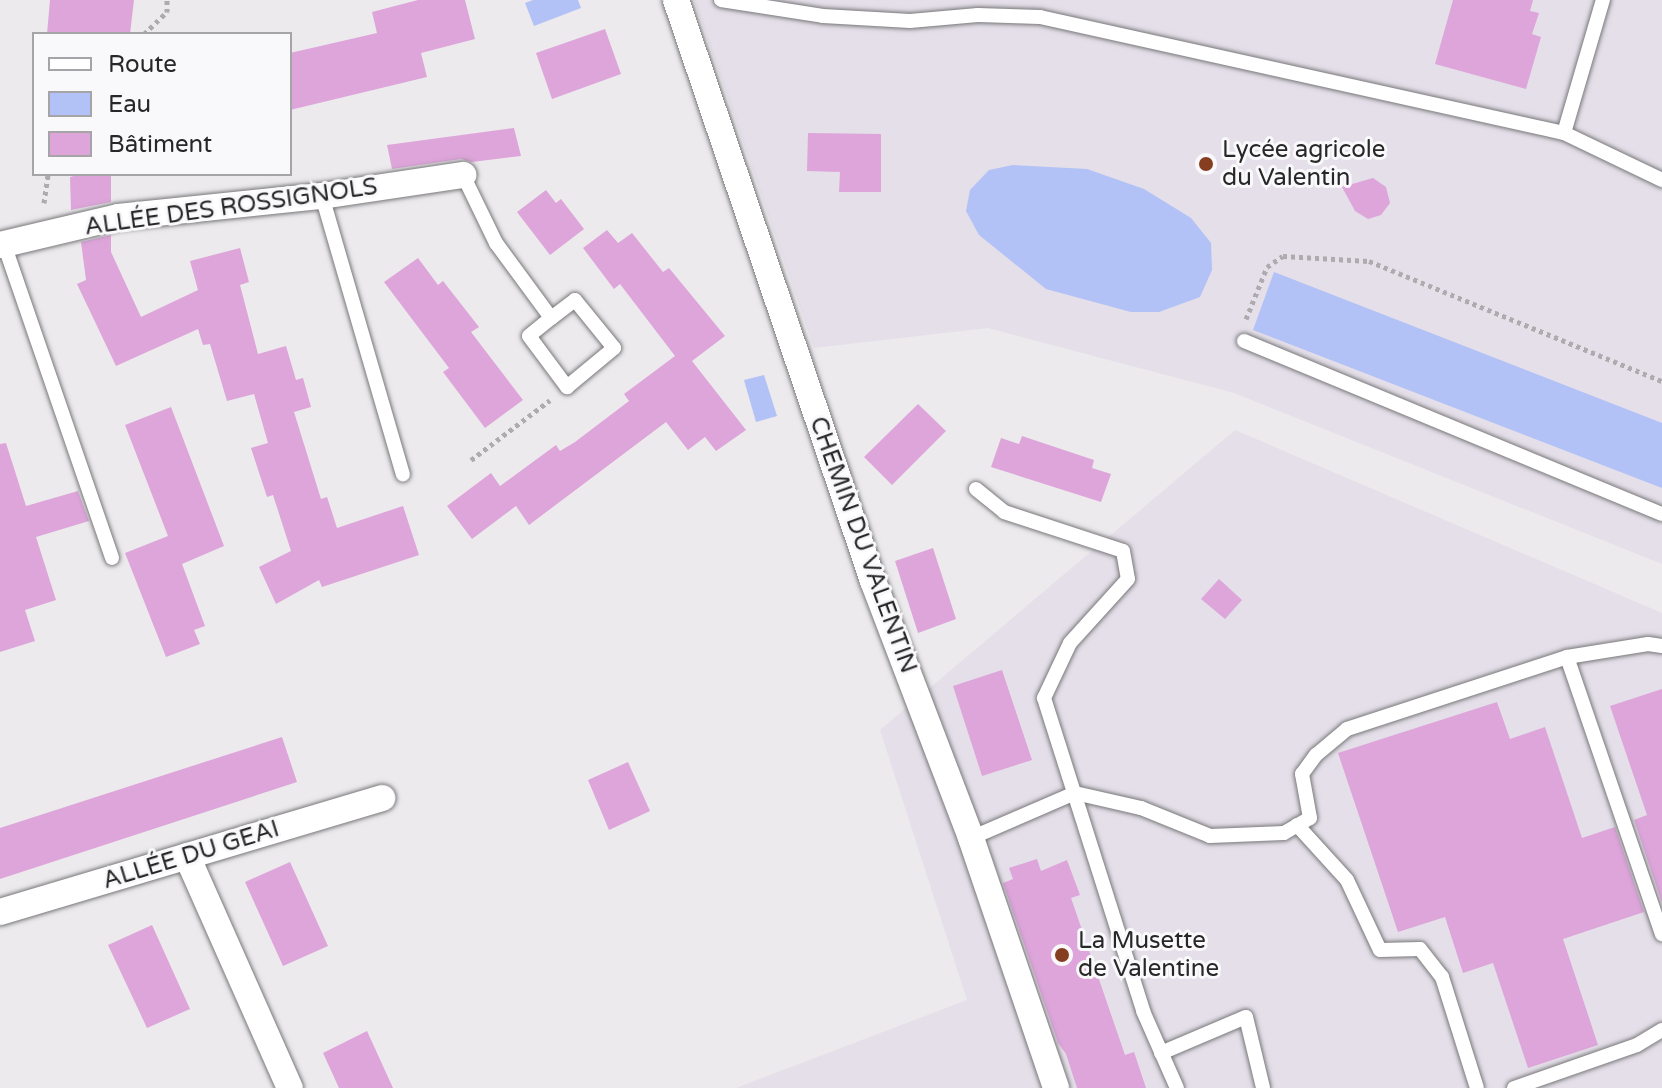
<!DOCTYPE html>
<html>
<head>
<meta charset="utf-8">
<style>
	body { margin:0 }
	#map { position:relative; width:1662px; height:1088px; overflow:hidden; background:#eceaed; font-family:"Varela Round",sans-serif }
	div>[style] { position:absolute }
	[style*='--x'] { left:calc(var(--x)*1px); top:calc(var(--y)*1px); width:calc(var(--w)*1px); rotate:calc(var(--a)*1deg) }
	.built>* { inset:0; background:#e4dfe9 }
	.water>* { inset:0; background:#b2c1f6 }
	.building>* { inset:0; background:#dda5da }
	.path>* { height:5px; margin-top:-2.5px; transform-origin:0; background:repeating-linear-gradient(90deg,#adabae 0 4px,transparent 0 8px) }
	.roads { filter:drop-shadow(0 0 2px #79787a) drop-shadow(0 0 2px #79787a) }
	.service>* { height:14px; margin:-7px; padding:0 7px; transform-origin:7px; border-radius:7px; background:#fff }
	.minor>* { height:26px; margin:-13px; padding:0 13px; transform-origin:13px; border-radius:13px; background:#fff }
	.dots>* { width:22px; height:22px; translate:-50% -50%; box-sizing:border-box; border:4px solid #f9f8fb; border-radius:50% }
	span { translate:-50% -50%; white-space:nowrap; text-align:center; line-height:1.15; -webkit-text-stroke:6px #f9f8fb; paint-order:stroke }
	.poi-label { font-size:24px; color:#282728 }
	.left { translate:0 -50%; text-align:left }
	.street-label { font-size:24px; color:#282728 }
	.legend { position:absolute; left:32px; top:32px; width:260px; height:144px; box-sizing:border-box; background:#f9f8fb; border:2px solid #a5a4a7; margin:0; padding:10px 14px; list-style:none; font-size:24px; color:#282728 }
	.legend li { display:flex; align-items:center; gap:16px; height:40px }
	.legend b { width:40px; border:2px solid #a5a4a7 }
</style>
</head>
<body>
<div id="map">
	<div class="built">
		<div style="clip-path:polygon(694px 0,1662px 0,1662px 564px,1234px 393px,988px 328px,814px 348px)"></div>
		<div style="clip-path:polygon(1235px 430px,1662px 613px,1662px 1088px,736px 1088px,967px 1000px,880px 730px)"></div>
	</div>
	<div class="water">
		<div style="clip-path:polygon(533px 0,578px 0,581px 8px,534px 26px,525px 3px)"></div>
		<div style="clip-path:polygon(1013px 165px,1087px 169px,1144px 189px,1191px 218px,1211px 243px,1212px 270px,1200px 297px,1159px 312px,1131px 312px,1046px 289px,979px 235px,966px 211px,970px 190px,989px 170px)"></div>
		<div style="clip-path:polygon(1274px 272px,1662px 423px,1662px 488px,1253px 330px)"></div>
		<div style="clip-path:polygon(764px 375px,777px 416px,756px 422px,744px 380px)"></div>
	</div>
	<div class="building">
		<div style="clip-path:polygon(50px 0,134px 0,130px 34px,47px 34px)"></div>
		<div style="clip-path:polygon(418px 0,465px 0,475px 39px,421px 53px,427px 77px,290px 110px,290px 53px,377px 33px,372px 12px)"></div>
		<div style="clip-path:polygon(1453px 0,1533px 0,1530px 11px,1539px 13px,1532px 34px,1541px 37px,1526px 89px,1435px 64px)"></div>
		<div style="clip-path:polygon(605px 29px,621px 74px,552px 99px,536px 53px)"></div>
		<div style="clip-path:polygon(514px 128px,521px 156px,472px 162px,461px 159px,392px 169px,387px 145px)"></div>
		<div style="clip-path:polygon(808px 133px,881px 134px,881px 192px,839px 192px,840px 172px,807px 171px)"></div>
		<div style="clip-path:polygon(81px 174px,111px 174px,111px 202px,71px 210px,70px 177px)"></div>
		<div style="clip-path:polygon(1373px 178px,1386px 187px,1390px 203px,1381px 215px,1368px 219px,1355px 211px,1342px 187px)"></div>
		<div style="clip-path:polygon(546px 190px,556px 203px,561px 199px,584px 229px,550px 255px,517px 212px)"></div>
		<div style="clip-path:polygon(607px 230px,618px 243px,632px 233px,663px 272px,669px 268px,725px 336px,692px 361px,746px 430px,716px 451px,705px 437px,688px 450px,666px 422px,529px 525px,516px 506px,472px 539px,447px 506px,491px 473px,500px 486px,556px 445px,560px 451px,575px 442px,629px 401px,624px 394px,675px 356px,620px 284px,614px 289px,583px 248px)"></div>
		<div style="clip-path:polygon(111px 235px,111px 252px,141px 317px,198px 290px,190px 261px,240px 248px,249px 282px,240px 285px,258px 354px,286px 346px,296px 380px,303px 378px,311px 407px,294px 412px,321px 499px,327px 497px,337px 528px,403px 506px,419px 555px,322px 587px,319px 580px,276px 604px,259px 567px,291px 551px,273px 495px,267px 497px,251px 448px,268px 443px,254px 394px,227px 401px,210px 344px,203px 345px,198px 329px,116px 366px,77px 284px,86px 280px,81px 242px)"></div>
		<div style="clip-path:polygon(418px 258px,438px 285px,443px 281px,479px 327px,471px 332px,523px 400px,485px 428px,443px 372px,449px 368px,384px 282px)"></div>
		<div style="clip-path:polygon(918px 404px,946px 431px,892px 485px,864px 457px)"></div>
		<div style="clip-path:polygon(171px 407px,224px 546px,182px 564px,205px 626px,194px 630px,200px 644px,166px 657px,125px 553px,168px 536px,125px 425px)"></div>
		<div style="clip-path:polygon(1022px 436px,1094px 460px,1092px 468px,1111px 474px,1101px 502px,991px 467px,1001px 438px,1019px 444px)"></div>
		<div style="clip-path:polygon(6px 443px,26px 506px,78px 491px,89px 521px,36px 537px,56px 600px,25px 610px,35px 641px,0 652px,0 444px)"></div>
		<div style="clip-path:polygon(933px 548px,956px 619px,918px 633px,895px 561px)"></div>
		<div style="clip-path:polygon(1219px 579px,1242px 600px,1225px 619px,1201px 599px)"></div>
		<div style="clip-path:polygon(1002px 670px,1032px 760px,982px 776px,953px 686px)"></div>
		<div style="clip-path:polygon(1662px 689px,1662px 903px,1634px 820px,1647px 815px,1610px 706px)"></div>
		<div style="clip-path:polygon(1497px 702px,1510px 739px,1545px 727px,1582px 838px,1615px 827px,1644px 912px,1563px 939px,1598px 1045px,1528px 1068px,1493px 963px,1463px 973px,1445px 917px,1398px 932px,1338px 753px)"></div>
		<div style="clip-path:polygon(282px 737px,297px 782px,0 879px,0 828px)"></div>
		<div style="clip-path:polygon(628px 762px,650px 811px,609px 830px,588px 780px)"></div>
		<div style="clip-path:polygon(1037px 859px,1041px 871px,1067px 860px,1080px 895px,1071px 898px,1125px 1055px,1134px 1052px,1146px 1088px,1077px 1088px,1066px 1054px,1058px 1043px,1003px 883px,1013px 879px,1009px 868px)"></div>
		<div style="clip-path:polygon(290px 862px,328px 946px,283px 966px,245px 882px)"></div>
		<div style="clip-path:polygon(152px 925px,190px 1009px,147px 1028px,108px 945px)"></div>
		<div style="clip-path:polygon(367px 1031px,393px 1088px,339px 1088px,323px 1053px)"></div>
	</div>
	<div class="path">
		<div style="--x:144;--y:34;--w:32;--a:-44"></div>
		<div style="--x:167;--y:12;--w:12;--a:-90"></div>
		<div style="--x:44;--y:203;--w:29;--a:-82"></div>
		<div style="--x:1246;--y:319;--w:56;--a:-68"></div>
		<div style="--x:1267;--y:267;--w:19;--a:-35"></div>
		<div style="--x:1283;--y:256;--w:86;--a:3.3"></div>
		<div style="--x:1369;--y:261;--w:317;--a:22.3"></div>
		<div style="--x:471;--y:460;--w:99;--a:-37.2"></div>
	</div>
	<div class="roads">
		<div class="service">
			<div style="--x:721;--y:0;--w:103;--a:8.9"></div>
			<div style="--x:823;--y:16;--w:87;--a:3.3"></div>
			<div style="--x:910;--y:21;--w:68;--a:-5"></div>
			<div style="--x:978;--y:15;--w:62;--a:1.8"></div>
			<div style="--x:1040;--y:17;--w:537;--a:12.48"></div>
			<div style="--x:1564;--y:133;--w:139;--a:-73.7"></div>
			<div style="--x:1564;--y:133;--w:109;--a:25.6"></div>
			<div style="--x:463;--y:175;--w:76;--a:64.1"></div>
			<div style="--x:496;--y:243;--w:93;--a:53.7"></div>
			<div style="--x:551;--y:318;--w:28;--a:141"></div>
			<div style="--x:529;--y:336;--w:64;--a:53.3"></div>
			<div style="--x:567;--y:387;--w:61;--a:-39.7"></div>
			<div style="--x:614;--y:348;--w:62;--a:-129.1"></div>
			<div style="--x:575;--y:300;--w:30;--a:143"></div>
			<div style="--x:322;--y:196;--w:290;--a:73.8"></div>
			<div style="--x:4;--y:244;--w:332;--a:71"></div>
			<div style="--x:1244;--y:341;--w:452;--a:22.5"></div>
			<div style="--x:976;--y:489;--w:36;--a:39"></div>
			<div style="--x:1004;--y:512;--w:125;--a:18.1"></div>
			<div style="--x:1123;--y:551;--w:28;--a:80"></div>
			<div style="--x:1128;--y:579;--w:86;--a:132.2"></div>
			<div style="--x:1070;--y:643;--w:61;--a:115.3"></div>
			<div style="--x:1044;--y:698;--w:328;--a:72.4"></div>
			<div style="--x:1143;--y:1011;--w:84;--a:66.2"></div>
			<div style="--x:1567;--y:657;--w:293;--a:71.1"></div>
			<div style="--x:1297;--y:825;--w:74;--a:47.7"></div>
			<div style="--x:1347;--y:880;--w:77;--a:64.8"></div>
			<div style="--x:1380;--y:950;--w:40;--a:-1.4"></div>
			<div style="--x:1420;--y:949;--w:36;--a:52"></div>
			<div style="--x:1442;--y:977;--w:116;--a:72.5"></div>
			<div style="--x:971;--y:838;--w:113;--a:-23.4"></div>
			<div style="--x:1075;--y:793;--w:68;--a:12.8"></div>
			<div style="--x:1141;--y:808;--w:74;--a:22.1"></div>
			<div style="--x:1210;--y:836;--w:74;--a:-2.3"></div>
			<div style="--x:1284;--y:833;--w:30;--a:-30"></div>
			<div style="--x:1310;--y:818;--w:45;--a:-100.3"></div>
			<div style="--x:1302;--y:774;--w:24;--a:-54"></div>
			<div style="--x:1316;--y:755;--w:40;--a:-40"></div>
			<div style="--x:1347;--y:729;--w:231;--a:-18.1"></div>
			<div style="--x:1567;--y:657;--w:82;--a:-9.1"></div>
			<div style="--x:1648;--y:644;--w:14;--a:8"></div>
			<div style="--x:1161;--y:1053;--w:92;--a:-23"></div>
			<div style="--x:1246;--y:1017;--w:73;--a:76.5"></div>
			<div style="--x:1514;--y:1088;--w:130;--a:-19.3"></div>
			<div style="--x:1637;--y:1045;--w:29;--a:-31"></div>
		</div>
		<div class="minor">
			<div style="--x:676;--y:0;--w:613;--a:71.27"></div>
			<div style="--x:873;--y:581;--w:275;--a:69.1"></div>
			<div style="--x:971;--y:838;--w:264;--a:71.2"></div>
			<div style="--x:0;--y:245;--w:121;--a:-13.3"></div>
			<div style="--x:118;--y:217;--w:205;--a:-5.9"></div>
			<div style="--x:322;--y:196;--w:143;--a:-8.5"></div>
			<div style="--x:187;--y:856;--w:254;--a:66.1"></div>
			<div style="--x:0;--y:912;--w:399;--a:-16.6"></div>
		</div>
	</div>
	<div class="dots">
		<div style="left:1206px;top:164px;background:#863e20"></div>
		<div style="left:1062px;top:955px;background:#863e20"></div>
	</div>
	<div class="poi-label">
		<span class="left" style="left:1222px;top:164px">Lycée agricole<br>du Valentin</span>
		<span class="left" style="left:1078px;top:955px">La Musette<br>de Valentine</span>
	</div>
	<div class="street-label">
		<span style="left:231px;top:207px;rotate:-8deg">ALLÉE DES ROSSIGNOLS</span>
		<span style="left:863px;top:545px;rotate:70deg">CHEMIN DU VALENTIN</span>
		<span style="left:191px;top:855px;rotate:-17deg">ALLÉE DU GEAI</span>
	</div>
	<ul class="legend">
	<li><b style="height:10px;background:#fff"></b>Route</li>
	<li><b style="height:22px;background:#b2c1f6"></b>Eau</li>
	<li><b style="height:22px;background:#dda5da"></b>Bâtiment</li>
	</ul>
</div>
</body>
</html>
